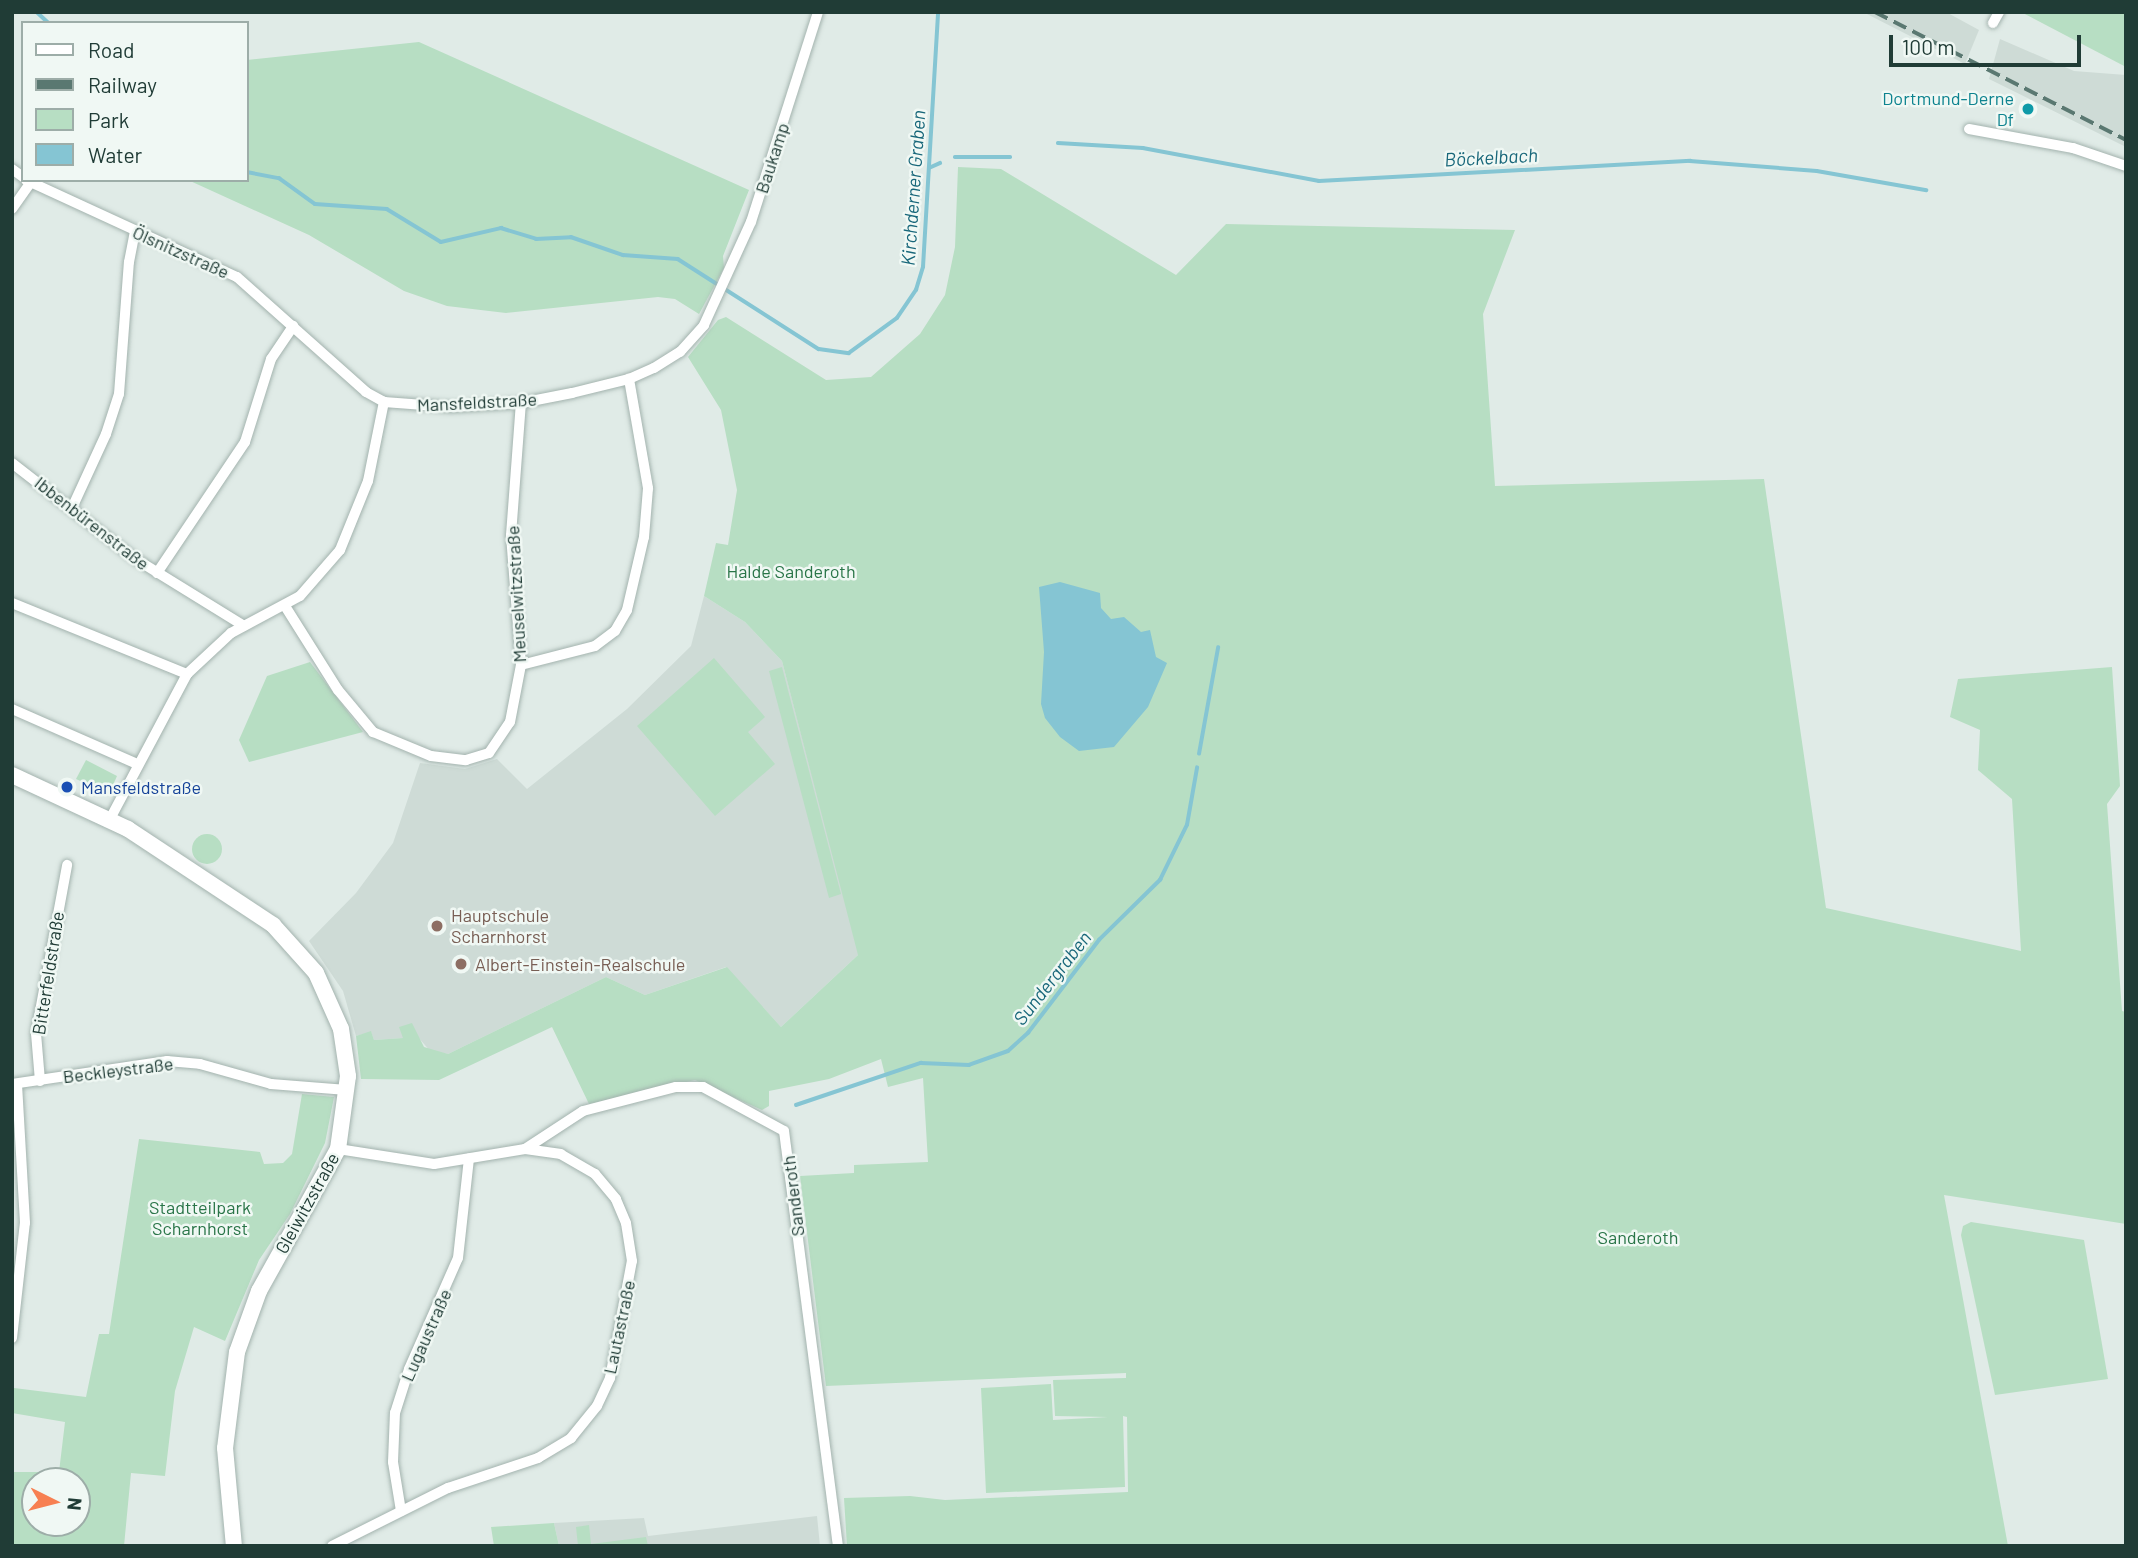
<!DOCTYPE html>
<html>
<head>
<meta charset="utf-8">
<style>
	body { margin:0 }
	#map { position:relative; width:2138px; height:1558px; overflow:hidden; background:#e0ebe7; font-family:Barlow,sans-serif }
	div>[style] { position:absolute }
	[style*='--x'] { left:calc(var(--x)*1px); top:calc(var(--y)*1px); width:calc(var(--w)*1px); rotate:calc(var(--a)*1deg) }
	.built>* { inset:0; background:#cedbd6 }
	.green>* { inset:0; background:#b7dec3 }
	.round { border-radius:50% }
	.water>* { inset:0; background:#85c5d3 }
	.stream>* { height:3.5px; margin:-1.75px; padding:0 1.75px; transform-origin:1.75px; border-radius:1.75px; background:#85c5d3 }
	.roads { filter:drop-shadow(0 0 2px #a3b3ae) drop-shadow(0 0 2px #a3b3ae) }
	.street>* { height:10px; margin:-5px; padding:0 5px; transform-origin:5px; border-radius:5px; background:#fff }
	.secondary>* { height:16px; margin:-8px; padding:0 8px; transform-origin:8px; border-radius:8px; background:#fff }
	.rail>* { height:3.5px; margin-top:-1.75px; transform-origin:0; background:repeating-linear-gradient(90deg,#5a7871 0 14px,transparent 0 21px) }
	.dots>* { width:19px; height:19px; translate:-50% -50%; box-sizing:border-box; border:4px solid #f0f8f4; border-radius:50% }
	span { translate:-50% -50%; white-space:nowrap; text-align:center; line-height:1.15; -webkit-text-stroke:5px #f0f8f4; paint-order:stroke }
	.culture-label { font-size:18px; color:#0d838f }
	.right { translate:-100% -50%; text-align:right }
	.street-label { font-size:18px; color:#203c36 }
	.park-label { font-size:18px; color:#297548 }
	.transit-label { font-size:18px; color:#164399 }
	.left { translate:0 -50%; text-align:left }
	.education-label { font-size:18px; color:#785e54 }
	.water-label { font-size:19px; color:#18677a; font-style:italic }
	.frame { position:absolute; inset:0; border:14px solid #203c36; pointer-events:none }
	.legend { position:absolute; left:21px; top:21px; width:228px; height:161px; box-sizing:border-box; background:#f0f8f4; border:2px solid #9dada8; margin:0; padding:9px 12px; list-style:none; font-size:21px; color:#203c36 }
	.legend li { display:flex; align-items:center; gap:14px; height:35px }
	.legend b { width:35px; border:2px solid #9dada8 }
	.north { position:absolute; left:21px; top:1467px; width:70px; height:70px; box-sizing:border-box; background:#f0f8f4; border:2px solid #9dada8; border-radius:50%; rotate:96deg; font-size:19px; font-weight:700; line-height:28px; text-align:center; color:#203c36 }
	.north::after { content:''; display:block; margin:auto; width:24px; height:32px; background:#f78052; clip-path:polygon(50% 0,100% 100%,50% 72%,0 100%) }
	.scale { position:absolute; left:1889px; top:35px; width:192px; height:32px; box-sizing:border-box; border:4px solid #203c36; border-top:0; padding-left:9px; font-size:21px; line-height:24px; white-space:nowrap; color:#203c36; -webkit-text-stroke:5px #f0f8f4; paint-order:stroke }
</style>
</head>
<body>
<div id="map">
	<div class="built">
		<div style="clip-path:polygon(1863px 12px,1946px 12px,1979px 30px,1965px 64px)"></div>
		<div style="clip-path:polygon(2000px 39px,2074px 71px,2126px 75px,2126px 147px,1989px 79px)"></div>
		<div style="clip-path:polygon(704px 596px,745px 622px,782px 661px,859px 954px,781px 1027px,726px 967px,645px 995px,606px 977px,448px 1054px,431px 1052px,418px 1037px,374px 1040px,371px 1032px,356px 1036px,343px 991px,309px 941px,356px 893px,393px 843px,420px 763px,465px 769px,497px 759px,527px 789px,627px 709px,691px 646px)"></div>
		<div style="clip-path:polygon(817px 1516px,820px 1546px,559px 1546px,554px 1523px,644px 1518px,648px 1536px)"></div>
	</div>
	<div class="green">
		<div style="clip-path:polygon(2021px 12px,2126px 12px,2126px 67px)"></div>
		<div style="clip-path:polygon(419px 42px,749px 190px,723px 256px,724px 268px,699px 314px,675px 299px,658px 297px,506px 313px,447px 306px,404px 291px,309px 235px,188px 180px,247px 180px,247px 60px)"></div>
		<div style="clip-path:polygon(958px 167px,1001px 169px,1176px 275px,1226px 224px,1515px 230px,1483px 314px,1495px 486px,1764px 479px,1826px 908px,2021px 951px,2012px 799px,1978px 770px,1980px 730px,1950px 717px,1958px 679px,2112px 667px,2120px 786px,2107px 804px,2122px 1011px,2126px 1012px,2126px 1224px,1944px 1195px,2008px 1546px,847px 1546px,844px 1498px,910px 1496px,945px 1500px,1128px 1492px,1127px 1417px,1123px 1416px,1125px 1487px,986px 1493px,981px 1388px,1051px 1384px,1053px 1420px,1108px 1417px,1055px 1416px,1053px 1380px,1126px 1378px,1126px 1373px,826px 1386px,800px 1176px,854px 1173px,854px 1165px,928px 1162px,923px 1078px,888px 1087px,881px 1059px,829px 1079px,769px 1091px,769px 1106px,762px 1110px,695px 1080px,589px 1104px,552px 1027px,439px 1080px,361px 1079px,356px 1036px,371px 1031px,374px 1040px,403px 1038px,399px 1027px,412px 1023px,424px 1047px,448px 1054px,606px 977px,645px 995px,727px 967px,781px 1027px,858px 955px,782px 661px,745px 622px,704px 596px,716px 543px,728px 545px,737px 490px,721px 410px,688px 357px,718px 320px,726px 317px,826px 380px,871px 377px,920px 334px,945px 295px,955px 247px)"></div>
		<div style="clip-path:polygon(714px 658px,765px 717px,748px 732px,775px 764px,715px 816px,637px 726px)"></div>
		<div style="clip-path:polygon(310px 662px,363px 732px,249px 762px,239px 740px,267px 676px)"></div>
		<div style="clip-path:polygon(782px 667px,841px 894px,829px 898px,769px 671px)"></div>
		<div style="clip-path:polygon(86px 760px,117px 776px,109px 794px,76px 779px)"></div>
		<div class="round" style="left:192px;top:834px;width:30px;height:30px"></div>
		<div style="clip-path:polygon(evenodd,302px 1094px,334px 1097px,325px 1143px,290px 1214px,259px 1260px,225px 1341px,194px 1327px,175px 1391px,165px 1476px,131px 1473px,124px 1546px,12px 1546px,12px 1472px,59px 1472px,65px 1422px,12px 1413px,14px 1388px,86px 1397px,99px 1334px,109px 1334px,139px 1139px,260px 1152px,264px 1164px,283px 1163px,292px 1154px,302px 1094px,35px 1481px,77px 1481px,77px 1523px,35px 1523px,35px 1481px)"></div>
		<div style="clip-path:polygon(1971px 1222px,2084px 1240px,2108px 1379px,1995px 1395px,1961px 1235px,1963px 1226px)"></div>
		<div style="clip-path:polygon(554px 1523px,559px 1546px,494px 1546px,491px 1527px)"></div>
		<div style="clip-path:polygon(589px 1525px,591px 1544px,646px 1537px,648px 1546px,578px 1546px,576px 1527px)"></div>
	</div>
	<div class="water">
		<div style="clip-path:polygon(1060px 582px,1100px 593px,1101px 608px,1111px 619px,1124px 617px,1141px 632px,1150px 630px,1156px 657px,1167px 663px,1148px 707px,1114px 747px,1079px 751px,1060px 737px,1045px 718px,1041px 704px,1044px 652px,1039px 587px)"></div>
	</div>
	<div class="stream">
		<div style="--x:37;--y:12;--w:16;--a:43"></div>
		<div style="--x:1058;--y:143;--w:85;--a:3.4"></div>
		<div style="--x:1143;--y:148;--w:179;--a:10.6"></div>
		<div style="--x:1319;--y:181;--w:372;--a:-3.1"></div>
		<div style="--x:1690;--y:161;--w:127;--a:4.5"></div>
		<div style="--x:1817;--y:171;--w:111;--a:9.9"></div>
		<div style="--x:955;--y:157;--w:55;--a:0"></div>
		<div style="--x:929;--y:168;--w:12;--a:-24"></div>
		<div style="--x:247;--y:172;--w:33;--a:11"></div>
		<div style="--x:279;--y:178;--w:44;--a:35.8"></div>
		<div style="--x:315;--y:204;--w:72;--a:4"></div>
		<div style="--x:387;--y:209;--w:63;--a:31.4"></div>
		<div style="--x:441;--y:242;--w:62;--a:-13.1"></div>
		<div style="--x:501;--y:228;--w:37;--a:17"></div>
		<div style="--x:536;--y:239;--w:35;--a:-3"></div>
		<div style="--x:571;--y:237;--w:55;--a:19.1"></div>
		<div style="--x:623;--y:255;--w:55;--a:4.2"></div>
		<div style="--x:678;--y:259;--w:167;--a:32.6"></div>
		<div style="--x:819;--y:349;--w:30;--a:8"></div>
		<div style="--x:849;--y:353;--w:59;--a:-36.1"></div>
		<div style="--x:897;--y:318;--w:34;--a:-56"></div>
		<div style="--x:916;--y:290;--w:24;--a:-73"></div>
		<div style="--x:923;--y:267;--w:255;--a:-86.6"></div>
		<div style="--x:1199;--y:754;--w:108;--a:-79.8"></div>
		<div style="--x:796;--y:1105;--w:132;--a:-18.6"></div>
		<div style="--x:921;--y:1063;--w:48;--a:2.4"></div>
		<div style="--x:969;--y:1065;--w:41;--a:-19.7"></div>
		<div style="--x:1008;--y:1051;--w:27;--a:-42"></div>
		<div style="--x:1028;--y:1033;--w:117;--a:-52.6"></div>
		<div style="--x:1099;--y:940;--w:86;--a:-44.5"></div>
		<div style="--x:1160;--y:880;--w:61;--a:-63.9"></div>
		<div style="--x:1187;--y:825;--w:58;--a:-80"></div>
	</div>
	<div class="roads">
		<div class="street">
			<div style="--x:1993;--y:23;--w:13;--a:-61"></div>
			<div style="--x:1969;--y:129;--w:106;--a:10.4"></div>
			<div style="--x:2073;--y:148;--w:56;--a:18.8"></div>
			<div style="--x:12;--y:169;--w:14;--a:36"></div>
			<div style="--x:26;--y:180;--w:232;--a:24.7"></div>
			<div style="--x:237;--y:277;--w:173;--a:41.7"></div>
			<div style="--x:366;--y:392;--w:21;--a:29"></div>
			<div style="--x:384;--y:402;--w:67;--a:4.3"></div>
			<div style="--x:451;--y:407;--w:70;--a:-3.3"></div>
			<div style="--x:521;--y:403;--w:52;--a:-11.1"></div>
			<div style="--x:572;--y:393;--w:59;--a:-13.8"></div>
			<div style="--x:629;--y:379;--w:27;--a:-24"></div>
			<div style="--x:654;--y:368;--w:31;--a:-32"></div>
			<div style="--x:680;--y:352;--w:36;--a:-48"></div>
			<div style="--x:704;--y:325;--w:113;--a:-65.5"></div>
			<div style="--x:751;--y:222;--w:220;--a:-72.3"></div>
			<div style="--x:12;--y:209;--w:32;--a:-55"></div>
			<div style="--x:12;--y:463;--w:155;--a:37.9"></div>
			<div style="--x:134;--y:558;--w:129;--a:31.7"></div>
			<div style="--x:72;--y:508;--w:81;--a:-65.3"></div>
			<div style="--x:106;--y:434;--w:42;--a:-72"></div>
			<div style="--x:119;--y:394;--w:132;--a:-85.7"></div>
			<div style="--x:129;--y:262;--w:32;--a:-79"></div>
			<div style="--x:157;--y:573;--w:158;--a:-56.1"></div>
			<div style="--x:245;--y:442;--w:87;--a:-72.6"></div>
			<div style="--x:271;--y:359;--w:40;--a:-56"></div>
			<div style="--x:12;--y:603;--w:189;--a:22.1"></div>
			<div style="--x:285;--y:606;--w:99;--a:57.8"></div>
			<div style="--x:338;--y:690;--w:55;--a:50.2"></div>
			<div style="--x:373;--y:732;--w:63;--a:22.5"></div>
			<div style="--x:431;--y:756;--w:35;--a:7"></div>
			<div style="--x:466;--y:760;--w:24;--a:-17"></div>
			<div style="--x:489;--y:753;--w:37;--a:-56"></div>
			<div style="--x:510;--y:722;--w:58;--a:-79.1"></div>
			<div style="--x:521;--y:665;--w:130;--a:-94.4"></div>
			<div style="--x:511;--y:535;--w:132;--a:-85.7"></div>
			<div style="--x:521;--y:665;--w:76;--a:-14.4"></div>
			<div style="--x:595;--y:646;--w:25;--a:-37"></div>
			<div style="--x:615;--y:631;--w:24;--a:-60"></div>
			<div style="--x:627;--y:610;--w:75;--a:-76.9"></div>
			<div style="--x:644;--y:537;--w:49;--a:-85.3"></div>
			<div style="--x:648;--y:488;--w:111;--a:-99.9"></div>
			<div style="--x:12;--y:709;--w:137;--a:23.7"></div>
			<div style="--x:110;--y:819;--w:164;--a:-62"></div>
			<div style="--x:187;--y:674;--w:60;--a:-43"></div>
			<div style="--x:231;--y:633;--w:78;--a:-28.2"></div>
			<div style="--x:300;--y:596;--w:61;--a:-49"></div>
			<div style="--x:340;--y:550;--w:74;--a:-67.9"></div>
			<div style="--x:368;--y:481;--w:81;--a:-78.6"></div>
			<div style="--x:40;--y:1081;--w:48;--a:-94.8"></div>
			<div style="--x:36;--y:1033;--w:171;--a:-79.5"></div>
			<div style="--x:12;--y:1084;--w:157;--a:-8.4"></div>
			<div style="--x:167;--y:1061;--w:33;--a:5"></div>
			<div style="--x:200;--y:1064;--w:74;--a:15.7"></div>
			<div style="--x:271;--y:1084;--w:76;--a:4.5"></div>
			<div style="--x:525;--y:1149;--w:69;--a:-33.2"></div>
			<div style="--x:583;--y:1111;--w:96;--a:-14.5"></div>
			<div style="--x:676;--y:1087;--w:27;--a:0"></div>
			<div style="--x:703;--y:1087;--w:92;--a:28.5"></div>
			<div style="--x:784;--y:1131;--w:418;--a:82.6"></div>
			<div style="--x:12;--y:1338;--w:116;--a:-83.6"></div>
			<div style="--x:25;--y:1223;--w:139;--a:-93.3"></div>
			<div style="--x:401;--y:1511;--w:50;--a:-99.3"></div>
			<div style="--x:393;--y:1462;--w:49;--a:-87.7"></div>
			<div style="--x:395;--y:1413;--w:46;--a:-72.3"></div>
			<div style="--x:409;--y:1369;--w:121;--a:-66.2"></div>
			<div style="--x:458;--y:1258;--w:100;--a:-83.7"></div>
			<div style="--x:332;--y:1546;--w:130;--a:-26.6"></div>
			<div style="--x:448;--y:1488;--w:95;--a:-18.4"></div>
			<div style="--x:538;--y:1458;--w:39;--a:-31"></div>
			<div style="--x:571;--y:1438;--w:41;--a:-50.9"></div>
			<div style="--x:597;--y:1406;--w:31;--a:-65"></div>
			<div style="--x:610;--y:1378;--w:119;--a:-79.4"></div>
			<div style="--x:632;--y:1261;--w:38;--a:-99"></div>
			<div style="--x:626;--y:1223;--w:26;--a:-113"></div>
			<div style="--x:616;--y:1199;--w:33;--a:-130"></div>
			<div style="--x:595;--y:1174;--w:39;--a:-150"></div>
			<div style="--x:561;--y:1154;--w:36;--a:-172"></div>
			<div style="--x:525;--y:1149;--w:92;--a:170.6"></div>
			<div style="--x:434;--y:1164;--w:97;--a:-171.1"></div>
		</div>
		<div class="secondary">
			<div style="--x:12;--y:775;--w:128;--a:25"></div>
			<div style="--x:128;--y:829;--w:174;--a:33.5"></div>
			<div style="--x:273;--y:925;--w:64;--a:48.1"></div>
			<div style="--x:316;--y:973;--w:61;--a:65.9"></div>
			<div style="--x:341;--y:1029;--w:48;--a:81.5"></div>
			<div style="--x:348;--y:1076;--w:74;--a:97.8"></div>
			<div style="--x:338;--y:1149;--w:162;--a:119.1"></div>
			<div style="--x:259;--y:1291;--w:65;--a:109.8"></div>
			<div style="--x:237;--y:1352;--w:97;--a:97.1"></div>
			<div style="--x:225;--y:1448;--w:98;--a:84.8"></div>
		</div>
	</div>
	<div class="rail">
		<div style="--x:1875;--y:12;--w:282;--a:27"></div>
	</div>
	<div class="dots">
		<div style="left:2028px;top:109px;background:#0f9aa8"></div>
		<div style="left:67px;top:787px;background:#1a4fb4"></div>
		<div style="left:437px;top:926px;background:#8d6e63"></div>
		<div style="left:461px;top:964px;background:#8d6e63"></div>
	</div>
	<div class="culture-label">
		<span class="right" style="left:2014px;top:109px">Dortmund-Derne<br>Df</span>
	</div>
	<div class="street-label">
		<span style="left:772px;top:158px;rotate:-72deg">Baukamp</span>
		<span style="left:181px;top:252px;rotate:24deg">Ölsnitzstraße</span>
		<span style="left:477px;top:402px;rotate:-3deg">Mansfeldstraße</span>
		<span style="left:92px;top:523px;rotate:38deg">Ibbenbürenstraße</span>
		<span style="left:516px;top:594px;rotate:-93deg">Meuselwitzstraße</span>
		<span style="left:48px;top:973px;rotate:-81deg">Bitterfeldstraße</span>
		<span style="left:118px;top:1070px;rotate:-7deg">Beckleystraße</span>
		<span style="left:793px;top:1196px;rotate:-97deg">Sanderoth</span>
		<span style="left:307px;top:1203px;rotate:-61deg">Gleiwitzstraße</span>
		<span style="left:619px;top:1327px;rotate:-78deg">Lautastraße</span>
		<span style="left:426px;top:1335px;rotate:-66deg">Lugaustraße</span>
	</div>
	<div class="park-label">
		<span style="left:791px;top:571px">Halde Sanderoth</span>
		<span style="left:200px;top:1218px">Stadtteilpark<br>Scharnhorst</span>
		<span style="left:1638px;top:1237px">Sanderoth</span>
	</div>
	<div class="transit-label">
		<span class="left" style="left:81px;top:787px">Mansfeldstraße</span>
	</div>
	<div class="education-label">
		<span class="left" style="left:451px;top:926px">Hauptschule<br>Scharnhorst</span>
		<span class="left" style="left:475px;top:964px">Albert-Einstein-Realschule</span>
	</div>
	<div class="water-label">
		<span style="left:1491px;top:157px;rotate:-3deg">Böckelbach</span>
		<span style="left:913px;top:188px;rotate:-86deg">Kirchderner Graben</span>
		<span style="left:1052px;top:978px;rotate:-52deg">Sundergraben</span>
	</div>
	<div class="frame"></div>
	<ul class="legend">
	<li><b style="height:9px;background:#fff"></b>Road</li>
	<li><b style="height:9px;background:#5a7871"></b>Railway</li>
	<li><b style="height:19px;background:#b7dec3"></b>Park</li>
	<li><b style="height:19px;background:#85c5d3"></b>Water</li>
	</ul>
	<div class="north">N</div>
	<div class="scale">100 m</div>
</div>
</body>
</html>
